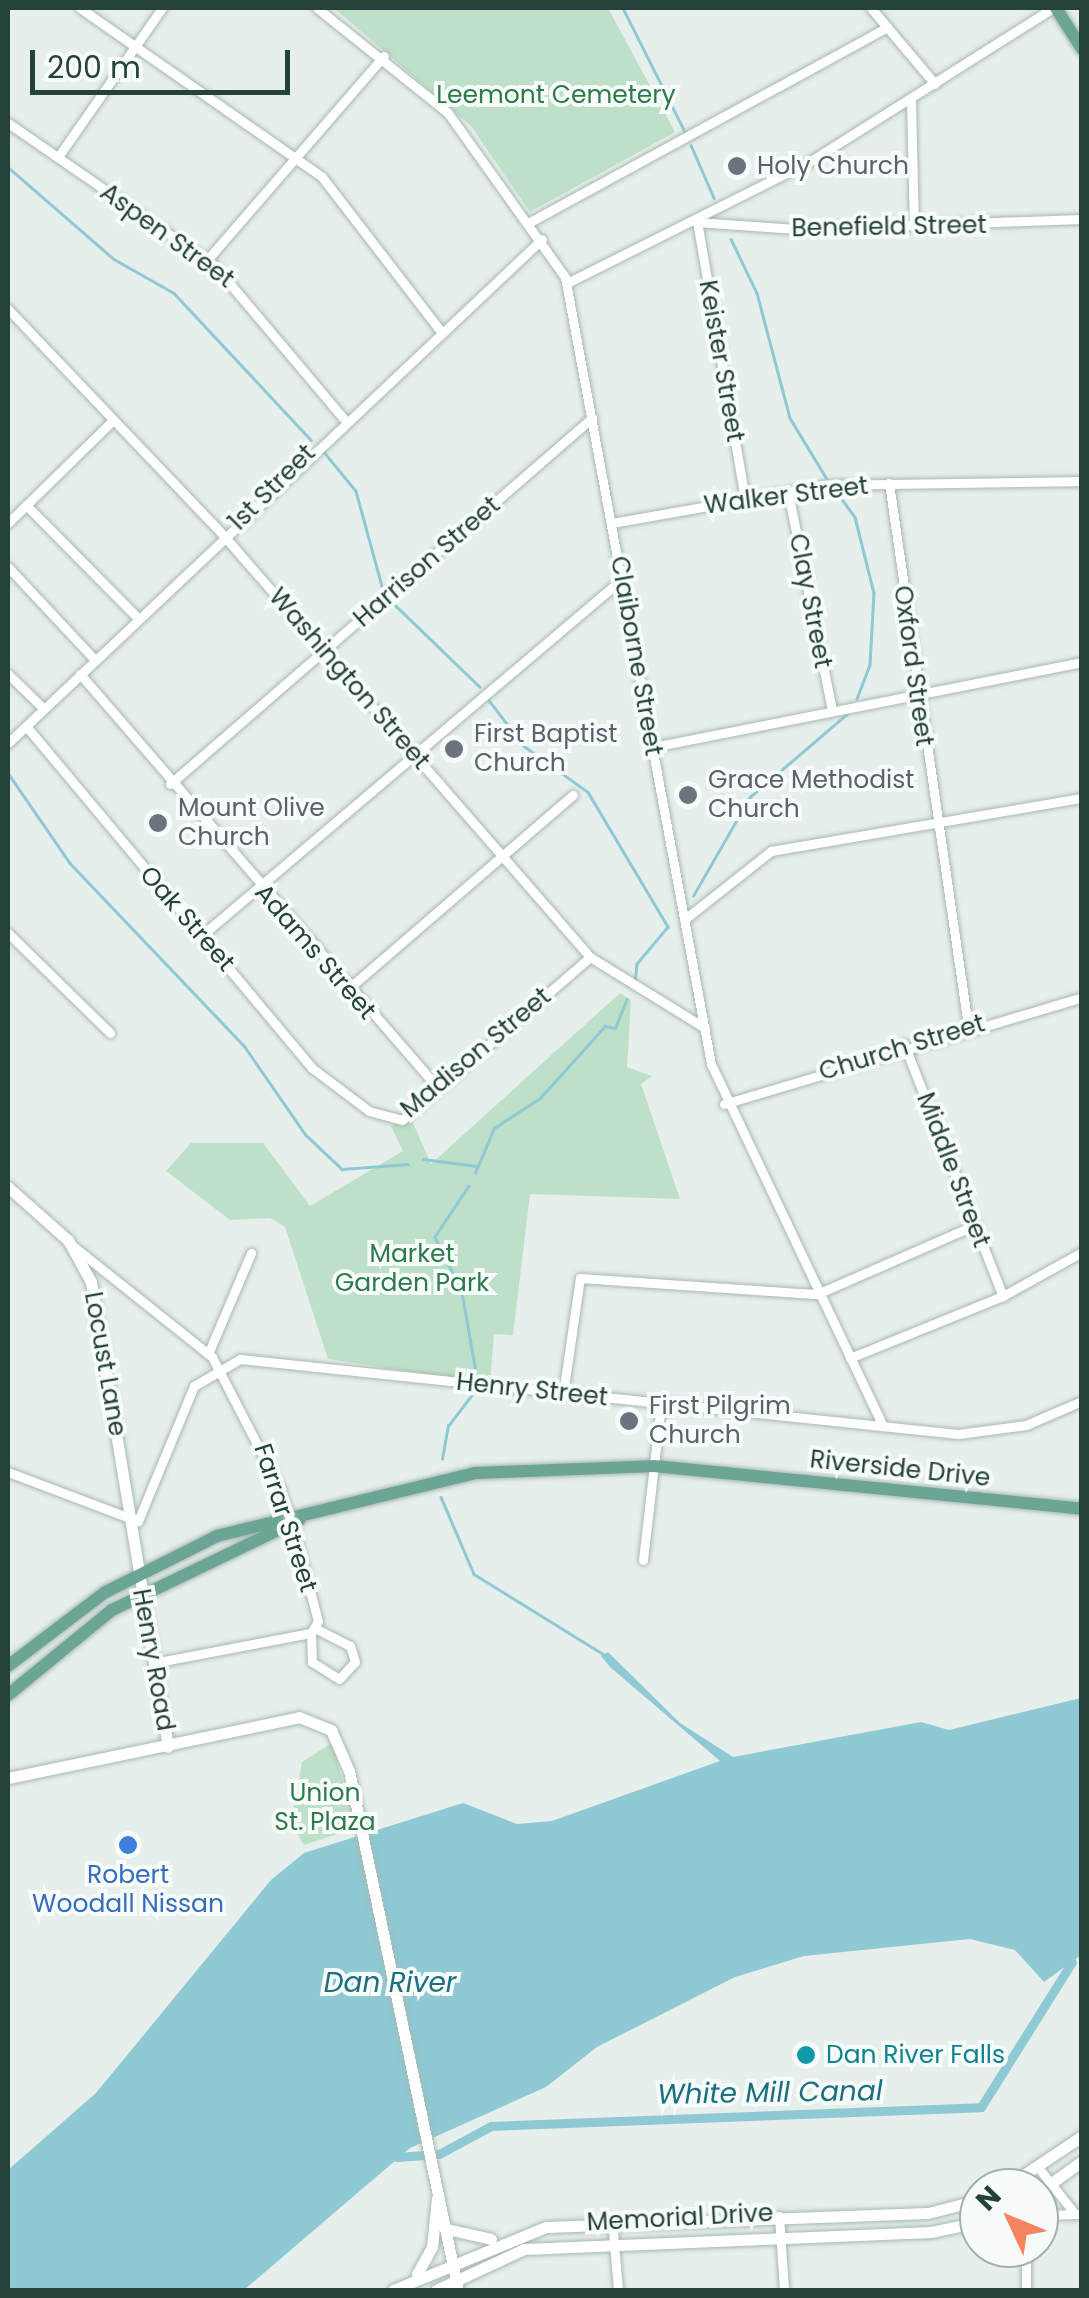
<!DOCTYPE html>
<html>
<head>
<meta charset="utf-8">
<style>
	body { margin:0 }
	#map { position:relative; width:1089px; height:2298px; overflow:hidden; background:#e6efeb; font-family:Poppins,sans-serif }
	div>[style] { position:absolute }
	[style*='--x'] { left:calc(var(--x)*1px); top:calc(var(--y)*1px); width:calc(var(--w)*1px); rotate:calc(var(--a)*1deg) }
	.green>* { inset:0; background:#bfe0c8 }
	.water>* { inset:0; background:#8ec9d4 }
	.stream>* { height:2.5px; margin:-1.25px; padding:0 1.25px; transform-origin:1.25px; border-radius:1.25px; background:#8ec9d4 }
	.canal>* { height:9px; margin:-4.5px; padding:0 4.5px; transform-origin:4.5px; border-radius:4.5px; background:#8ec9d4 }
	.roads { filter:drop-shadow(0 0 2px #a8b8b2) drop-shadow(0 0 2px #a8b8b2) }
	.street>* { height:9px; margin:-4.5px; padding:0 4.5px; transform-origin:4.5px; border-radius:4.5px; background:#fff }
	.secondary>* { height:11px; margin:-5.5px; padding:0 5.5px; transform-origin:5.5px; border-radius:5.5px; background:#fff }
	.primary>* { height:12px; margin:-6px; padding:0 6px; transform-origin:6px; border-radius:6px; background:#6aa596 }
	.bridges { filter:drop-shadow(0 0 2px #a8b8b2) drop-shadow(0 0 2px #a8b8b2) }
	.street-bridge>* { height:9px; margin:-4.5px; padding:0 4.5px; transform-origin:4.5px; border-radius:4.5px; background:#fff }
	.dots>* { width:28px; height:28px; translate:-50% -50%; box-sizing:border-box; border:5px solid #f7fbf9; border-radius:50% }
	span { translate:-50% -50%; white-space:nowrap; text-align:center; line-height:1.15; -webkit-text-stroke:8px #f7fbf9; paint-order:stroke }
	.park-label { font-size:25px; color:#2d7a4b }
	.worship-label { font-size:25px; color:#5b616d }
	.left { translate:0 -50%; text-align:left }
	.street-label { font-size:25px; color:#24423a }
	.shop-label { font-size:25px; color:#366cbe }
	.culture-label { font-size:25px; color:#0d838f }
	.water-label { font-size:28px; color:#1c6f80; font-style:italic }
	.frame { position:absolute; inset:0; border:10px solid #24423a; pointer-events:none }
	.north { position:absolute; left:959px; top:2168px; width:100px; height:100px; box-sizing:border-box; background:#f7fbf9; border:2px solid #a3b1ad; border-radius:50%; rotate:314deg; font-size:28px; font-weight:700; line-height:40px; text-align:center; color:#24423a }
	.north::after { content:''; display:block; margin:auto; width:35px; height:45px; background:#f4845f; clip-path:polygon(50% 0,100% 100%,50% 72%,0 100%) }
	.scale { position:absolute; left:30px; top:50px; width:260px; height:45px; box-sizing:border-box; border:5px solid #24423a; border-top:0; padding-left:12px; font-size:30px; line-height:35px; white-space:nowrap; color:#24423a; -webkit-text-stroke:8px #f7fbf9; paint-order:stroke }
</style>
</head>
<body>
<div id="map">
	<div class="green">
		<div style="clip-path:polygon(334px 8px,608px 8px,675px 132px,530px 212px,471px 126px)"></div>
		<div style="clip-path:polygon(620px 993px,631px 1000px,627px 1067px,652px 1076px,641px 1084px,680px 1199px,530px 1194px,513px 1335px,494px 1334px,490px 1384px,328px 1359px,285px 1227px,270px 1218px,230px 1220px,166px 1171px,191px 1143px,263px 1143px,310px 1206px,403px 1151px,391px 1126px,410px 1116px,431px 1164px)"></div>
		<div style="clip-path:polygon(332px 1743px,356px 1828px,304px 1845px,291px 1823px,302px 1762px)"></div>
	</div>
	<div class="water">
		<div style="clip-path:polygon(608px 1652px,680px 1723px,733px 1757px,921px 1722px,949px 1730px,1081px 1698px,1081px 1955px,1044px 1982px,1015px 1950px,970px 1939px,804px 1956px,735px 1977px,597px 2047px,546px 2087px,410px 2148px,244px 2290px,8px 2290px,8px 2170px,96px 2093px,271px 1880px,304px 1853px,463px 1803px,517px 1824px,552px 1821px,720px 1761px,610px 1667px,601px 1656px)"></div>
	</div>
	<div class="stream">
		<div style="--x:623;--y:8;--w:139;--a:63.4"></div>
		<div style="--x:691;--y:145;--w:58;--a:66.5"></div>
		<div style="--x:8;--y:167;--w:140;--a:41"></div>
		<div style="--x:114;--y:259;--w:69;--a:29.5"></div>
		<div style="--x:174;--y:293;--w:201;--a:47"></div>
		<div style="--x:731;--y:239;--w:60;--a:64.3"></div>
		<div style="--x:757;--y:293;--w:129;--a:75.2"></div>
		<div style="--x:790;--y:418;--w:71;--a:58.8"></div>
		<div style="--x:324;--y:452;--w:50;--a:50.6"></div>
		<div style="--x:356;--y:491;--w:103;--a:74.7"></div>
		<div style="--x:836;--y:491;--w:32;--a:54"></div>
		<div style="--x:855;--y:517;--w:78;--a:76"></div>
		<div style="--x:874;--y:593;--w:72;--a:93.2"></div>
		<div style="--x:870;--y:665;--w:36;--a:111"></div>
		<div style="--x:392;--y:602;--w:122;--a:44"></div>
		<div style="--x:488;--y:699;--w:59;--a:52.5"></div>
		<div style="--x:524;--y:746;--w:79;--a:35.7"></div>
		<div style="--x:588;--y:792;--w:157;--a:59.3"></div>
		<div style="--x:668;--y:927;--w:48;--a:130"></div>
		<div style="--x:637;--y:964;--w:18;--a:96"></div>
		<div style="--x:8;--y:773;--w:109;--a:55.4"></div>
		<div style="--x:70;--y:863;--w:254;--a:46.4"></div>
		<div style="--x:245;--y:1047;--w:107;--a:55.3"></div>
		<div style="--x:306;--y:1135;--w:50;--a:43.4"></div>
		<div style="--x:342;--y:1169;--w:66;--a:-4.3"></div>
		<div style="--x:693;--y:896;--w:114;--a:-60.1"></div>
		<div style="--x:750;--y:797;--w:128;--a:-40.6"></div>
		<div style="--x:423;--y:1159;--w:54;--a:7.4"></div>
		<div style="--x:475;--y:1173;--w:49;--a:-67.1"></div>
		<div style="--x:494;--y:1128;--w:55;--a:-33.1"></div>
		<div style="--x:540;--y:1098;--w:97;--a:-47.9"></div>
		<div style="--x:605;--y:1026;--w:10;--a:11"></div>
		<div style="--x:615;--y:1028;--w:31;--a:-68"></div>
		<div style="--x:469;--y:1186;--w:61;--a:123.7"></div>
		<div style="--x:435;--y:1237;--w:61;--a:63.9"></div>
		<div style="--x:462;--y:1292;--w:87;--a:80.1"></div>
		<div style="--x:442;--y:1459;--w:34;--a:-80"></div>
		<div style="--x:448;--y:1426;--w:43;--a:-52.6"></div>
		<div style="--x:441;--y:1497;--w:84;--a:66.8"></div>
		<div style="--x:474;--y:1574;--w:152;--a:31.8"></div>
	</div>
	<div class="canal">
		<div style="--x:397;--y:2157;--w:42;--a:-4.1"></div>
		<div style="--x:439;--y:2154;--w:59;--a:-28.3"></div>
		<div style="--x:491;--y:2126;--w:490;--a:-2.2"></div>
		<div style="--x:981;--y:2107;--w:171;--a:-57.9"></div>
	</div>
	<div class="roads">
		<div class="street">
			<div style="--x:80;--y:8;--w:295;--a:34.9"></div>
			<div style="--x:322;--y:177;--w:193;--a:52.4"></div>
			<div style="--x:317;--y:8;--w:168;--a:38.7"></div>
			<div style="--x:448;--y:113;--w:201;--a:54.5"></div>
			<div style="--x:565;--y:277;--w:800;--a:79.49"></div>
			<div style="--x:711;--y:1064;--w:401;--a:64.6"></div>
			<div style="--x:871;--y:8;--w:99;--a:49.9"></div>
			<div style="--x:911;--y:99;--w:128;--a:88.7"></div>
			<div style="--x:8;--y:123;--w:252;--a:34.6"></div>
			<div style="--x:215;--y:266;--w:199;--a:49.9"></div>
			<div style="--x:58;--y:157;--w:182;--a:-55.1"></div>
			<div style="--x:530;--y:222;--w:407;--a:-28.6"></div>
			<div style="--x:207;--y:260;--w:270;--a:-49.1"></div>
			<div style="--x:567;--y:283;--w:271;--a:-26.6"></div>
			<div style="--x:809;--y:162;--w:289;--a:-32.3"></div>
			<div style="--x:8;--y:309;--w:313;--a:46.4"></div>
			<div style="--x:224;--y:536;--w:558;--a:49"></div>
			<div style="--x:590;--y:957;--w:135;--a:31.7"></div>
			<div style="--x:889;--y:483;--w:549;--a:81.72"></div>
			<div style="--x:788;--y:492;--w:223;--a:78.6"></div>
			<div style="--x:745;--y:499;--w:281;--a:-99.8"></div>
			<div style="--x:697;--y:222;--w:99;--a:4"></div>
			<div style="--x:796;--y:229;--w:286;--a:-2"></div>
			<div style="--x:26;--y:505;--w:159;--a:45.3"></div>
			<div style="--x:8;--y:523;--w:147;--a:-44.4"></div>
			<div style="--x:612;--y:523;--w:219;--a:-10"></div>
			<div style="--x:828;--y:485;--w:254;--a:-0.9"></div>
			<div style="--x:8;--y:567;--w:127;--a:46.9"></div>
			<div style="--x:8;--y:674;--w:50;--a:44.2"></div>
			<div style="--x:80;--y:674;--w:547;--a:49.15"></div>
			<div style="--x:26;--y:726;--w:446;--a:50.1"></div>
			<div style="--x:312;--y:1068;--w:71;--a:37"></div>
			<div style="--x:369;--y:1111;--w:34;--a:15"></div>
			<div style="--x:402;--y:1120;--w:249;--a:-40.9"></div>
			<div style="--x:8;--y:743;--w:734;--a:-43.34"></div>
			<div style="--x:653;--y:747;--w:437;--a:-11.2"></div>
			<div style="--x:170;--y:784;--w:559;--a:-40.94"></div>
			<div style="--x:685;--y:919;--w:110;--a:-38.3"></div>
			<div style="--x:771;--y:851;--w:315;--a:-9.7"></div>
			<div style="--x:8;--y:933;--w:143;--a:44.4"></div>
			<div style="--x:201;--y:936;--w:552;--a:-40.3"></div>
			<div style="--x:348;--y:989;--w:297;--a:-40.8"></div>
			<div style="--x:904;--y:1044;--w:271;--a:68.6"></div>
			<div style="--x:724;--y:1104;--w:374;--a:-16.6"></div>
			<div style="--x:73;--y:1246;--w:178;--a:38.6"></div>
			<div style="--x:212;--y:1357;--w:148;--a:62.7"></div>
			<div style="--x:208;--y:1354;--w:110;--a:-66.9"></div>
			<div style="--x:850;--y:1358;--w:165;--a:-22.1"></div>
			<div style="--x:1003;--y:1296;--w:90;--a:-29.1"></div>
			<div style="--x:563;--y:1394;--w:117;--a:-81.7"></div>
			<div style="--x:580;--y:1278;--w:238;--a:3.9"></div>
			<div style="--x:817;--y:1294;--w:170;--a:-23.6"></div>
			<div style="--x:8;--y:1472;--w:139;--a:20.7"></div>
			<div style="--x:138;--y:1521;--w:146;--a:-67.5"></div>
			<div style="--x:194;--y:1386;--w:53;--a:-30.4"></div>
			<div style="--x:240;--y:1359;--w:722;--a:5.96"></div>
			<div style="--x:958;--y:1434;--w:69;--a:-7.5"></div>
			<div style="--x:1026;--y:1425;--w:61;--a:-23.2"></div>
			<div style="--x:296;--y:1538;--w:86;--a:75.2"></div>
			<div style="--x:318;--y:1621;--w:14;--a:120"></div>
			<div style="--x:311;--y:1633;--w:29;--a:88"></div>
			<div style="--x:312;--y:1662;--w:32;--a:32"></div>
			<div style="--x:339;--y:1679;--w:23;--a:-47"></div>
			<div style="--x:355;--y:1662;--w:17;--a:-107"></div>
			<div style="--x:350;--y:1646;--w:38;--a:-153"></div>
			<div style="--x:643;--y:1560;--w:157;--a:-83.4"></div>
			<div style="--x:153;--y:1663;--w:161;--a:-10.8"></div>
			<div style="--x:1037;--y:2166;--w:61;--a:51.6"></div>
			<div style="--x:1039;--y:2215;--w:43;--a:-1.3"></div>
			<div style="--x:779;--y:2216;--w:74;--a:86.1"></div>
			<div style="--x:612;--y:2220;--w:70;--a:85.1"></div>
			<div style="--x:1026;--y:2290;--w:42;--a:-90"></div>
		</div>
		<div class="secondary">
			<div style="--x:8;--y:1187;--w:80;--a:41.5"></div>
			<div style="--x:68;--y:1240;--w:48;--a:61.3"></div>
			<div style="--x:91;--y:1282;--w:471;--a:80.6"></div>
			<div style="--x:8;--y:1778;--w:297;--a:-11.8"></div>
			<div style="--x:299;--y:1717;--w:35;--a:22"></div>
			<div style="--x:331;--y:1730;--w:45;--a:66.3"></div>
			<div style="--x:349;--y:1771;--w:530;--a:78.14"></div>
			<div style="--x:1004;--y:2188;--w:94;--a:-33.7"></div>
			<div style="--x:1039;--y:2192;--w:53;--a:-35.8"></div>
			<div style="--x:447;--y:2229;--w:45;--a:12.8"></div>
			<div style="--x:417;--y:2274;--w:31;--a:-61"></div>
			<div style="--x:432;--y:2247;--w:49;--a:-84.2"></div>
			<div style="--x:393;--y:2290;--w:165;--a:-22.4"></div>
			<div style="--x:546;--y:2227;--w:382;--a:-2.1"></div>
			<div style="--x:928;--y:2213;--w:53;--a:-14.3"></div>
			<div style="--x:436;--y:2290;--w:97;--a:-25"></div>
			<div style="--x:524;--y:2249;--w:407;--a:-2.4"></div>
			<div style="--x:931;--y:2232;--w:49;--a:-11.8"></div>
		</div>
		<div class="primary">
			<div style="--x:1056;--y:8;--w:49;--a:57.6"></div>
			<div style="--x:8;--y:1666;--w:121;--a:-37.2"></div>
			<div style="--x:104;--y:1593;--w:127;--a:-26.8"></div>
			<div style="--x:217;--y:1536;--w:266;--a:-13.7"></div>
			<div style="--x:475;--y:1473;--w:179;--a:-2.2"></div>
			<div style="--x:654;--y:1466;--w:430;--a:5.7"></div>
			<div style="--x:8;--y:1695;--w:134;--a:-39.3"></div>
			<div style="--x:112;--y:1610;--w:208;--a:-25.7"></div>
		</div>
	</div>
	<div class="bridges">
		<div class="street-bridge">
			<div style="--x:280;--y:1489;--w:52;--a:71.9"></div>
		</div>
	</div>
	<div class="dots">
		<div style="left:737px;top:166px;background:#6b7280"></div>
		<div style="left:454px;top:749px;background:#6b7280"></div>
		<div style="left:688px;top:795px;background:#6b7280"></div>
		<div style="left:158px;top:823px;background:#6b7280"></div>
		<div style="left:629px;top:1421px;background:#6b7280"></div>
		<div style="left:128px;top:1845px;background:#3f7fe0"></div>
		<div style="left:806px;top:2055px;background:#0f9aa8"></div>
	</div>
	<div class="park-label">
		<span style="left:556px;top:95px">Leemont Cemetery</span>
		<span style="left:412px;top:1269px">Market<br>Garden Park</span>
		<span style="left:325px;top:1808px">Union<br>St. Plaza</span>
	</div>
	<div class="worship-label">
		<span class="left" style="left:757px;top:166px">Holy Church</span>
		<span class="left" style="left:474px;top:749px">First Baptist<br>Church</span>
		<span class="left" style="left:708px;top:795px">Grace Methodist<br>Church</span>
		<span class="left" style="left:178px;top:823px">Mount Olive<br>Church</span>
		<span class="left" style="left:649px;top:1421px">First Pilgrim<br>Church</span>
	</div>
	<div class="street-label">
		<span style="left:889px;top:227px;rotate:-1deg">Benefield Street</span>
		<span style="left:167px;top:236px;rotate:36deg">Aspen Street</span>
		<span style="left:721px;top:361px;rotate:80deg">Keister Street</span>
		<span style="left:272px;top:488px;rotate:-45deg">1st Street</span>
		<span style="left:786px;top:496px;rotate:-7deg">Walker Street</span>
		<span style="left:427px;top:562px;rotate:-41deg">Harrison Street</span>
		<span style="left:810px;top:601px;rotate:79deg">Clay Street</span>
		<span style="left:636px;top:656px;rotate:80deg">Claiborne Street</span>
		<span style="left:913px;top:666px;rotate:82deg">Oxford Street</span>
		<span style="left:349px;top:679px;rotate:49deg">Washington Street</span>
		<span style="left:187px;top:919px;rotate:49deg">Oak Street</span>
		<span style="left:315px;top:952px;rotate:49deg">Adams Street</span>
		<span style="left:902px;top:1048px;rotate:-17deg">Church Street</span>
		<span style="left:476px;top:1053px;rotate:-40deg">Madison Street</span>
		<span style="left:953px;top:1170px;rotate:69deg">Middle Street</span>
		<span style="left:105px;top:1364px;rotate:80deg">Locust Lane</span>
		<span style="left:532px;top:1390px;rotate:6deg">Henry Street</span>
		<span style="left:900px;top:1469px;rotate:6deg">Riverside Drive</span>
		<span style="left:285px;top:1518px;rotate:72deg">Farrar Street</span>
		<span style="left:153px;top:1660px;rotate:80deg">Henry Road</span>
		<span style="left:680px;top:2218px;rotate:-3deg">Memorial Drive</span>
	</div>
	<div class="shop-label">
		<span style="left:128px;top:1890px">Robert<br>Woodall Nissan</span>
	</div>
	<div class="culture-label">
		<span class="left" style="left:826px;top:2055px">Dan River Falls</span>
	</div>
	<div class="water-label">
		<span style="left:390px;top:1983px">Dan River</span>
		<span style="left:770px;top:2093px;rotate:-1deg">White Mill Canal</span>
	</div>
	<div class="frame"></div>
	<div class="north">N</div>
	<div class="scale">200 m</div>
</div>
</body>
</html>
